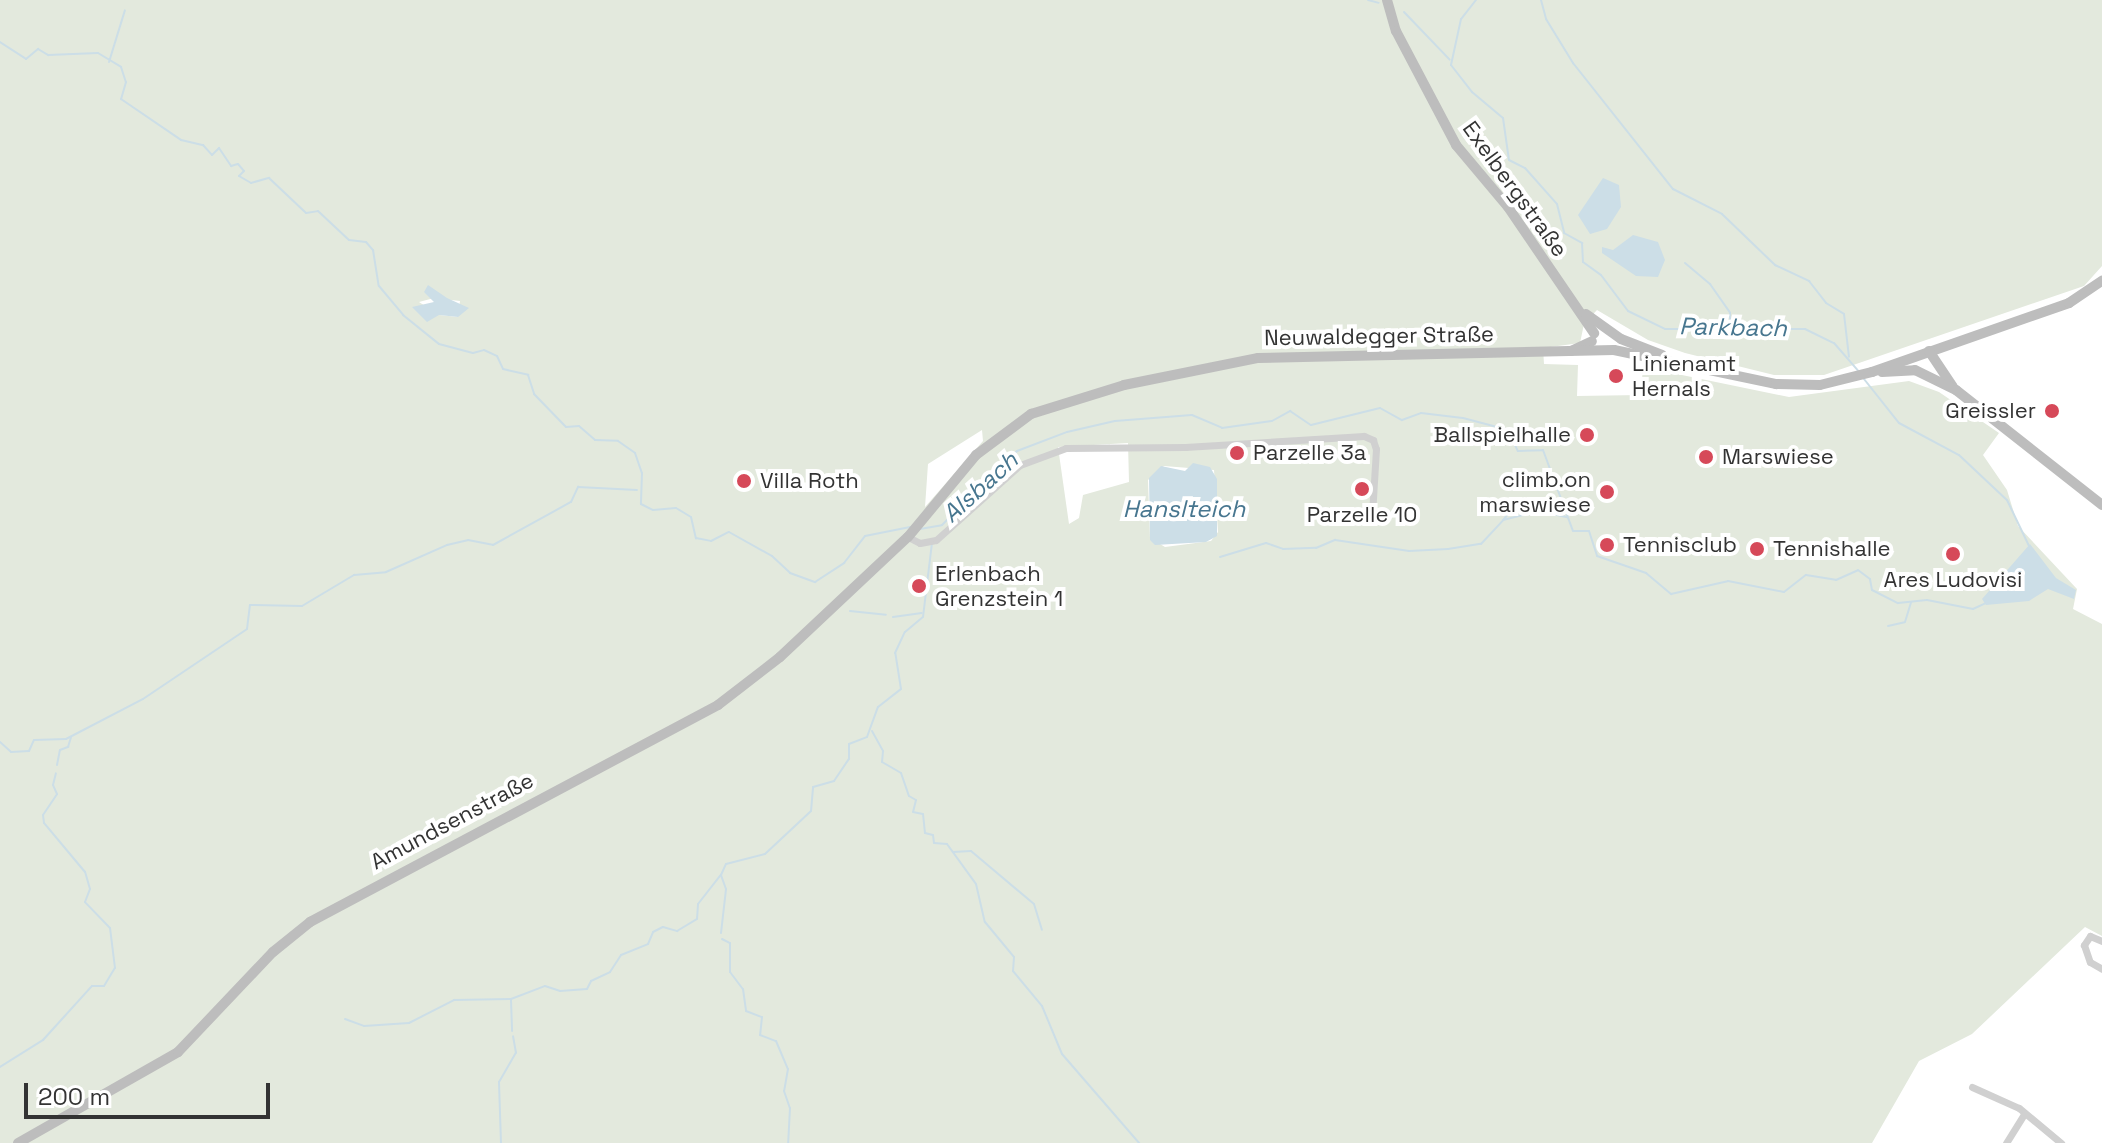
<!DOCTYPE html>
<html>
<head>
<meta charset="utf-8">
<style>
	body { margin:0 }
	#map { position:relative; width:2102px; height:1143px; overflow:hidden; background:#fff; font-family:"Space Grotesk",sans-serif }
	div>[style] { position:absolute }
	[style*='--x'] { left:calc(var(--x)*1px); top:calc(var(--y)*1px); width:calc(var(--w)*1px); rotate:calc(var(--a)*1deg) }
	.green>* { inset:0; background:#e3e9dd }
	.water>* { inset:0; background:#ccdee7 }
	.stream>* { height:2px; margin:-1px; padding:0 1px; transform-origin:1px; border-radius:1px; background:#ccdee7 }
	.minor>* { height:7px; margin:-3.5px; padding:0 3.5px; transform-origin:3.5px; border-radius:3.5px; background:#d0d0d0 }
	.secondary>* { height:10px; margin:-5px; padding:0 5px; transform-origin:5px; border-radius:5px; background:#bdbdbd }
	.dots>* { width:22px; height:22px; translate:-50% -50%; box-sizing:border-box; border:4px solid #fff; border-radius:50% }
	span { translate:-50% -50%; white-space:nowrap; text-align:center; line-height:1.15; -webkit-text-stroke:8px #fff; paint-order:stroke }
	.street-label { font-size:22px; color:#333 }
	.poi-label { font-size:22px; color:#333 }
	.left { translate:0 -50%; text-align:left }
	.right { translate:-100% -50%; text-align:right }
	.water-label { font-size:24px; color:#47768f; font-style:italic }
	.scale { position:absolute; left:24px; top:1083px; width:246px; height:36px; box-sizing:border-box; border:4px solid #333; border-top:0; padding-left:10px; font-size:24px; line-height:28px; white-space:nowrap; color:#333; -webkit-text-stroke:6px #fff; paint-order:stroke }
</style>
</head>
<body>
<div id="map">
	<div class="green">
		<div style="clip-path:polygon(evenodd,0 0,2102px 0,2102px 266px,2084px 286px,1824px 375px,1774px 375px,1685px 353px,1648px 340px,1597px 310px,1584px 324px,1580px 343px,1543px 348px,1544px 364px,1578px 365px,1577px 396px,1640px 395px,1643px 370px,1648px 368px,1789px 397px,1909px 381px,1939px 392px,1999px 433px,1983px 455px,2007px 490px,2018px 526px,2077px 589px,2073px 609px,2102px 624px,2102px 936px,2085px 927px,1972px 1034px,1919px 1061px,1872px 1143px,0 1143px,0 0,434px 298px,460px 301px,458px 317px,439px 315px,419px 302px,434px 298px,0 0,982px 430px,983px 441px,925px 507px,928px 464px,982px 430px,0 0,1128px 443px,1129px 482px,1083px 495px,1079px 518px,1069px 524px,1058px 447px,1128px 443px,0 0,1164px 466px,1214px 470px,1218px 532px,1211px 541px,1165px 547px,1150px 538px,1148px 480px,1164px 466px)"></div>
	</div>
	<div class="water">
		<div style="clip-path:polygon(1603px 178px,1619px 185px,1621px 207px,1607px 229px,1590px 234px,1578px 215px)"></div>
		<div style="clip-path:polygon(1633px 235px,1658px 242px,1665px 260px,1658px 277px,1636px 276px,1602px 253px,1602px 247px,1613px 250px)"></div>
		<div style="clip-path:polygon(428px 285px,447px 298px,469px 308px,458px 317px,439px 315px,427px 322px,412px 307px,434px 302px,424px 292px)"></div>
		<div style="clip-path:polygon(1193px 463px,1210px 467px,1217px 479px,1217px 536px,1206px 542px,1155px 545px,1150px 540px,1149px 478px,1161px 466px,1185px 471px)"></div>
		<div style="clip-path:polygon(2030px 544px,2056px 578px,2076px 590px,2074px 599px,2048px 589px,2029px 601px,1986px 605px,1982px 599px)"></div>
	</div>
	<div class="stream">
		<div style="--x:1368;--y:0;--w:11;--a:15"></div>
		<div style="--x:1476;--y:0;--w:24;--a:128"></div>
		<div style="--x:1461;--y:19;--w:47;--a:102.3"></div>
		<div style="--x:1451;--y:65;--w:34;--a:52"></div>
		<div style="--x:1472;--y:92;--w:40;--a:40"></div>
		<div style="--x:1503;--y:118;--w:42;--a:81.9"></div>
		<div style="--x:1509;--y:160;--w:18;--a:27"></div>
		<div style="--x:1525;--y:168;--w:48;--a:48.4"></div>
		<div style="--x:1557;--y:204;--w:30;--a:76"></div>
		<div style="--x:1564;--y:233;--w:21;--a:29"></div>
		<div style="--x:1582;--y:243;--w:19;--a:87"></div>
		<div style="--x:1583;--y:262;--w:22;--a:36"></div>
		<div style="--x:1601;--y:275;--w:45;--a:53.1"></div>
		<div style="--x:1628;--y:311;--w:41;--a:25.9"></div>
		<div style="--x:1665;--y:329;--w:140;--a:0"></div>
		<div style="--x:1805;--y:329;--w:32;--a:26"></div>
		<div style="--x:1834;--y:343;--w:37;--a:49"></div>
		<div style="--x:1541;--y:0;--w:20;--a:75"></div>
		<div style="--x:1546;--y:19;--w:52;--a:58.5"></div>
		<div style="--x:1573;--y:63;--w:161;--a:51.6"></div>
		<div style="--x:1673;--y:189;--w:55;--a:27"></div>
		<div style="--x:1722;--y:214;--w:74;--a:43.9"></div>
		<div style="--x:1775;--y:265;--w:38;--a:25"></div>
		<div style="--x:1809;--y:281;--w:28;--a:52"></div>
		<div style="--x:1826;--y:303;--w:21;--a:31"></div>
		<div style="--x:1844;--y:314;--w:43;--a:83.4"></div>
		<div style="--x:1404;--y:12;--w:66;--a:46.2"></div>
		<div style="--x:0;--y:42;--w:31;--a:33"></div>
		<div style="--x:26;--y:59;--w:16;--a:-40"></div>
		<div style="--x:38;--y:49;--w:12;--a:31"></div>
		<div style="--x:48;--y:55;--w:50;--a:-2.3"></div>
		<div style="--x:98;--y:53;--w:27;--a:31"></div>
		<div style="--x:121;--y:67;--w:16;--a:72"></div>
		<div style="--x:126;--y:82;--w:18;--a:106"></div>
		<div style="--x:121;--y:99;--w:73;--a:34.3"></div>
		<div style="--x:181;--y:140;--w:23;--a:13"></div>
		<div style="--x:203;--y:145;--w:13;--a:48"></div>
		<div style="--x:212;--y:155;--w:10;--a:-45"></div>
		<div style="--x:219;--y:148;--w:22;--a:56"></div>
		<div style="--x:231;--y:166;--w:7;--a:-16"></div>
		<div style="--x:238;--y:164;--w:9;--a:49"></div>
		<div style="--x:244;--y:171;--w:7;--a:135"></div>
		<div style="--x:239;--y:176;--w:14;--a:30"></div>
		<div style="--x:251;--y:183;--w:19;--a:-16"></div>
		<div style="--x:269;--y:178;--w:51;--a:43.4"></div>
		<div style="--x:306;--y:213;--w:12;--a:-9"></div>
		<div style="--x:318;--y:211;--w:42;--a:43.1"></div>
		<div style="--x:349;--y:240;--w:17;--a:7"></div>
		<div style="--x:366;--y:242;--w:11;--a:49"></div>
		<div style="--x:373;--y:250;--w:36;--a:81"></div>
		<div style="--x:379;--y:286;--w:38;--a:50"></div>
		<div style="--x:403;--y:315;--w:46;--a:38.9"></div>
		<div style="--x:439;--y:344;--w:35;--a:15"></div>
		<div style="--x:473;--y:353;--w:11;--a:-15"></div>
		<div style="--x:484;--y:350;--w:14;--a:25"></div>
		<div style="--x:497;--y:356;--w:14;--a:65"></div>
		<div style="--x:503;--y:369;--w:26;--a:13"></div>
		<div style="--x:528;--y:375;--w:20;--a:72"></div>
		<div style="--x:534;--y:394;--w:46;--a:45.9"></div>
		<div style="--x:566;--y:427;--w:13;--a:-4"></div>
		<div style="--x:579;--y:426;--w:21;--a:41"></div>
		<div style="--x:595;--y:440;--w:23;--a:2"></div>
		<div style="--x:618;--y:441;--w:21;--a:35"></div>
		<div style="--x:635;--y:453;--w:21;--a:71"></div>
		<div style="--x:642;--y:473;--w:31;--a:92"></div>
		<div style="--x:641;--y:504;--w:13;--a:27"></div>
		<div style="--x:653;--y:510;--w:23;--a:-5"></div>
		<div style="--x:676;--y:508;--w:17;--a:31"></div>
		<div style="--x:691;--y:517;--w:22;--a:77"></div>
		<div style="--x:696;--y:538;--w:15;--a:11"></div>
		<div style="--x:711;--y:541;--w:20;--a:-27"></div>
		<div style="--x:729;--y:532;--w:49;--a:29.2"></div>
		<div style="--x:772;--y:556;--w:25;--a:43"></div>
		<div style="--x:790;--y:573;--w:27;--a:20"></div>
		<div style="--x:815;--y:582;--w:35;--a:-33"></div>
		<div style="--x:844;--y:563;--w:34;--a:-52"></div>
		<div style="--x:865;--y:536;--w:46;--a:-11.3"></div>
		<div style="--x:109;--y:62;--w:54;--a:-72.9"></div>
		<div style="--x:1685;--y:263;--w:33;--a:40"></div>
		<div style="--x:1710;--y:284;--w:35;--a:55"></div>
		<div style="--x:1730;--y:313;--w:18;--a:90"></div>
		<div style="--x:1864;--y:379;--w:56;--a:51.5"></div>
		<div style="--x:1899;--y:423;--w:68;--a:28.1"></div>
		<div style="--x:1959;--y:455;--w:66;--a:43.2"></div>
		<div style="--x:2007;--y:500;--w:51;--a:64.4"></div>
		<div style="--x:1504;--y:519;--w:17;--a:-50"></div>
		<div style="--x:1515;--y:506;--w:24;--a:12"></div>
		<div style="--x:920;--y:529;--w:22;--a:-10"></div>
		<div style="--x:942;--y:525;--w:105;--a:-44.6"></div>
		<div style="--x:1017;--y:451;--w:53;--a:-20.8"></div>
		<div style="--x:1067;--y:432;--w:49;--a:-12.9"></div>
		<div style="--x:1115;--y:421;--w:77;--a:-4.5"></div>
		<div style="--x:1192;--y:415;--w:33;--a:23"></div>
		<div style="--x:1222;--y:428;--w:50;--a:-8"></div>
		<div style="--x:1272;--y:421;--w:21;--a:-29"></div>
		<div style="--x:1290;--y:411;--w:25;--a:34"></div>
		<div style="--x:1311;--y:425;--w:71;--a:-13.8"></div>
		<div style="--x:1380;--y:408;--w:25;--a:29"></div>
		<div style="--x:1402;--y:420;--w:20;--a:-20"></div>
		<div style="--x:1421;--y:413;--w:42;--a:6.8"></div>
		<div style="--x:1463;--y:418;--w:47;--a:14.9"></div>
		<div style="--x:1508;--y:430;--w:23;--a:65"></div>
		<div style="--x:1518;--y:451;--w:25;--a:-2"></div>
		<div style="--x:1543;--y:450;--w:86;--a:69.7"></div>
		<div style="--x:1573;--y:531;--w:16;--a:0"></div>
		<div style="--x:1589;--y:531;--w:26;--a:72"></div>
		<div style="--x:1597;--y:556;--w:52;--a:19.1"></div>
		<div style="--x:1646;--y:573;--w:33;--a:40"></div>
		<div style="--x:1671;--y:594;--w:58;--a:-12.8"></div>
		<div style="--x:1728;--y:581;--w:57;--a:11.1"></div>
		<div style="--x:1784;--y:592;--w:28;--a:-38"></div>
		<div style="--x:1806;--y:575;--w:30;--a:9"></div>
		<div style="--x:1836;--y:580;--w:24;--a:-24"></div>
		<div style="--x:1858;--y:570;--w:15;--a:37"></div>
		<div style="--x:1870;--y:579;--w:11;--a:80"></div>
		<div style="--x:1872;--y:590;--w:29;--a:27"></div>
		<div style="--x:1898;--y:603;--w:29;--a:-6"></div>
		<div style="--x:1927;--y:600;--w:47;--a:11.1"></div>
		<div style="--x:1973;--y:609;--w:14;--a:-25"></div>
		<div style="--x:1220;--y:557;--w:48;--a:-16.9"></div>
		<div style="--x:1266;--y:543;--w:18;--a:19"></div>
		<div style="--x:1283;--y:549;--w:33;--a:-2"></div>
		<div style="--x:1316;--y:548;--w:21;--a:-23"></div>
		<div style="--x:1335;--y:540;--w:75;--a:8.5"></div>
		<div style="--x:1409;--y:551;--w:39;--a:-3"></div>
		<div style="--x:1448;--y:549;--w:33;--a:-9"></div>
		<div style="--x:1481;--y:544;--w:33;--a:-47"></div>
		<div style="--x:1503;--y:520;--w:36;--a:-14"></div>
		<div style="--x:1538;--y:511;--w:30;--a:12"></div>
		<div style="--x:850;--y:611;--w:36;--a:6"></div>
		<div style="--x:893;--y:617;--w:29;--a:-8"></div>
		<div style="--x:1888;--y:626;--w:17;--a:-13"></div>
		<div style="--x:1905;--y:622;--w:21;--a:-73"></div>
		<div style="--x:872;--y:731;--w:23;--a:61"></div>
		<div style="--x:883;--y:751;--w:11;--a:95"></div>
		<div style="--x:882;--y:762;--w:22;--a:30"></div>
		<div style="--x:901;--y:773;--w:24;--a:71"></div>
		<div style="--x:909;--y:796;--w:8;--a:30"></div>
		<div style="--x:916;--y:800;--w:12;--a:104"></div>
		<div style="--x:913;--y:812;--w:10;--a:11"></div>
		<div style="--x:923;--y:814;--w:19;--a:84"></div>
		<div style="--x:925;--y:833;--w:8;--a:14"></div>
		<div style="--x:933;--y:835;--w:8;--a:83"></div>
		<div style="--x:934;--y:843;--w:13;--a:4"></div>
		<div style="--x:947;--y:844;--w:49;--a:54.1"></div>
		<div style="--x:976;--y:884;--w:39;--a:77"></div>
		<div style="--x:985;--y:922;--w:45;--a:50.4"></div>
		<div style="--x:1014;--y:957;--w:14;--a:94"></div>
		<div style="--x:1013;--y:971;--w:45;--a:50.4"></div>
		<div style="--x:1042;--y:1006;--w:52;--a:67.4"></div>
		<div style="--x:1062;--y:1054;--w:118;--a:49.1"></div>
		<div style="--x:0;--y:742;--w:15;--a:42"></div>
		<div style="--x:11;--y:752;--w:18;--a:-3"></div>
		<div style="--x:29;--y:751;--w:12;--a:-66"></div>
		<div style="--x:34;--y:740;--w:32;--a:-2"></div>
		<div style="--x:66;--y:739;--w:87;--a:-27.5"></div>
		<div style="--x:143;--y:699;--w:125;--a:-33.9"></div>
		<div style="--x:247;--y:629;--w:24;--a:-83"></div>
		<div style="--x:250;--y:605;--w:52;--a:1.1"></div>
		<div style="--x:302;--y:606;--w:61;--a:-30.8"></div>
		<div style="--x:354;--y:575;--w:32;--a:-5"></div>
		<div style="--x:386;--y:572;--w:67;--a:-23.9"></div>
		<div style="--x:447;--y:545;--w:22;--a:-13"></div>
		<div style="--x:468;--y:540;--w:25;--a:11"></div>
		<div style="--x:493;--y:545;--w:89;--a:-28.9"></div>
		<div style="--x:571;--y:502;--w:17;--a:-65"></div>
		<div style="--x:578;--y:487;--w:59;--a:2.9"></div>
		<div style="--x:57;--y:765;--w:15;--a:-79"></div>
		<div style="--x:60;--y:750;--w:9;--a:-21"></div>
		<div style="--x:68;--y:747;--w:10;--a:-73"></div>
		<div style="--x:953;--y:852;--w:18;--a:-3"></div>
		<div style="--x:971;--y:851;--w:82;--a:40.1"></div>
		<div style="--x:1034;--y:904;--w:27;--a:73"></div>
		<div style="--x:721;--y:933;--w:44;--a:-83.5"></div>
		<div style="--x:726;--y:889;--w:15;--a:-110"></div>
		<div style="--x:721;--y:875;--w:12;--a:-66"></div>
		<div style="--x:726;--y:864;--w:40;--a:-14.4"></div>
		<div style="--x:765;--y:854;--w:63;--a:-43.1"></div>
		<div style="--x:811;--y:811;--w:24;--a:-85"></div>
		<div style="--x:813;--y:787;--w:22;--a:-16"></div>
		<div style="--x:834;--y:781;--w:27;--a:-56"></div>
		<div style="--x:849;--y:759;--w:15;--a:-90"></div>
		<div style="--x:849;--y:744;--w:19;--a:-21"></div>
		<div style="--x:867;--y:737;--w:32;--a:-70"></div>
		<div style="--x:878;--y:707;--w:29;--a:-38"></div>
		<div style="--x:901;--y:689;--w:36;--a:-99"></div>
		<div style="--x:895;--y:653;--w:23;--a:-65"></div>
		<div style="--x:905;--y:632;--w:23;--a:-40"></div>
		<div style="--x:923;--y:617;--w:75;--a:-83.1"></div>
		<div style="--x:722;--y:939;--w:9;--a:27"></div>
		<div style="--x:730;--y:943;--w:29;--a:90"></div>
		<div style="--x:730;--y:972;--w:21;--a:53"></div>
		<div style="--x:743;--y:989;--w:22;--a:82"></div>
		<div style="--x:746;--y:1011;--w:17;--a:21"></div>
		<div style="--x:762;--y:1017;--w:18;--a:96"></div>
		<div style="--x:760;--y:1035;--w:17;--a:21"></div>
		<div style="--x:776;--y:1041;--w:30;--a:67"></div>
		<div style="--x:788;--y:1069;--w:22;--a:100"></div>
		<div style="--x:784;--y:1091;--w:18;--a:71"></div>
		<div style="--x:790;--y:1108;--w:35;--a:93"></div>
		<div style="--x:511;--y:1000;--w:31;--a:88"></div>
		<div style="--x:345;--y:1019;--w:20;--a:20"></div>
		<div style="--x:364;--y:1026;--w:45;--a:-3.8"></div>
		<div style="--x:409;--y:1023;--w:51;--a:-27.1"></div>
		<div style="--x:454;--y:1000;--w:57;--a:-1"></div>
		<div style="--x:511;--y:999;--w:36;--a:-21"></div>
		<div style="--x:545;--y:986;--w:16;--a:18"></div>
		<div style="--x:560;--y:991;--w:27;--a:-4"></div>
		<div style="--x:587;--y:989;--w:9;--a:-63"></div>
		<div style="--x:591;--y:981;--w:21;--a:-25"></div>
		<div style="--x:610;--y:972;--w:20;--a:-57"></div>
		<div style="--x:621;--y:955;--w:29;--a:-22"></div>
		<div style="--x:648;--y:944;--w:13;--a:-67"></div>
		<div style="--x:653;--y:932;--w:11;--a:-27"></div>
		<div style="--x:663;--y:927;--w:15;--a:16"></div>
		<div style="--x:677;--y:931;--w:23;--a:-31"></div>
		<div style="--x:697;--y:919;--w:15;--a:-86"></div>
		<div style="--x:698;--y:904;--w:36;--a:-52"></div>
		<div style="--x:0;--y:1067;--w:51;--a:-32.1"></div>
		<div style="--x:43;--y:1040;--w:73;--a:-47.8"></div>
		<div style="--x:92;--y:986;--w:12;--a:0"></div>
		<div style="--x:104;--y:986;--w:21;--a:-59"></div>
		<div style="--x:115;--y:968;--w:40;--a:-97.1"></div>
		<div style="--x:110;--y:928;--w:36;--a:-134"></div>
		<div style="--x:85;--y:902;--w:14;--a:-69"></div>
		<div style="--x:90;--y:889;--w:18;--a:-106"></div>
		<div style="--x:85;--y:872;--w:64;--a:-129.9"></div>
		<div style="--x:44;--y:823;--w:8;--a:-97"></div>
		<div style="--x:43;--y:815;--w:25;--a:-56"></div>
		<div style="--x:57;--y:794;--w:10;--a:-114"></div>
		<div style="--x:53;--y:785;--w:12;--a:-76"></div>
		<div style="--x:501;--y:1143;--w:61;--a:-91.9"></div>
		<div style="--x:499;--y:1082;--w:34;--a:-60"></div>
		<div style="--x:516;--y:1053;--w:17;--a:-100"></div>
	</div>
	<div class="minor">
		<div style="--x:908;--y:537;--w:13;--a:27"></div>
		<div style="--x:920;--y:543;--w:16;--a:-11"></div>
		<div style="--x:936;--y:540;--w:113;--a:-41.8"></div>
		<div style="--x:1020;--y:465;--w:49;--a:-20.3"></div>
		<div style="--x:1066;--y:448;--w:119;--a:-0.5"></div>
		<div style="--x:1185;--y:447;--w:179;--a:-3.5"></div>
		<div style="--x:1364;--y:436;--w:10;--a:24"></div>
		<div style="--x:1373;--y:440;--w:9;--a:72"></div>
		<div style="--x:1376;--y:449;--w:65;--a:93.5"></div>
		<div style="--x:2102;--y:941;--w:13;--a:-157"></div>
		<div style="--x:2090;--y:936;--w:11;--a:124"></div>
		<div style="--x:2084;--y:945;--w:18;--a:71"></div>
		<div style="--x:2090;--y:962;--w:14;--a:30"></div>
		<div style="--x:1972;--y:1087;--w:51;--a:24.1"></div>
		<div style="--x:2019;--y:1108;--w:55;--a:39.8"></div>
		<div style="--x:2006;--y:1143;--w:34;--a:-58"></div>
	</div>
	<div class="secondary">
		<div style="--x:1387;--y:0;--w:32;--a:74"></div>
		<div style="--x:1396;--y:31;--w:129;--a:62.2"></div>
		<div style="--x:1456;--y:145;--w:81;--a:50"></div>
		<div style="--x:1508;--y:207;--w:153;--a:55.7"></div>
		<div style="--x:1586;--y:314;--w:43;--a:35.5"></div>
		<div style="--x:1621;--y:339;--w:44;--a:21.3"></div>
		<div style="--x:1614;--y:350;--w:166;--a:11.9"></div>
		<div style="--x:1776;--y:384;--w:44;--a:1.3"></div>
		<div style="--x:1820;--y:385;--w:54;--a:-14"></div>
		<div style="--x:1872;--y:372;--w:209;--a:-19.3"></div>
		<div style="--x:2069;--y:303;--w:40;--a:-34"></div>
		<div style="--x:1571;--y:351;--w:23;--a:-25"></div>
		<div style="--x:1929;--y:351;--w:43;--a:56.3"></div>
		<div style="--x:1882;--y:372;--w:33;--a:-3"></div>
		<div style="--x:1915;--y:370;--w:46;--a:26"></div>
		<div style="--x:1956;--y:390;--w:186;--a:38.2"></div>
		<div style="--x:18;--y:1143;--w:184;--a:-29.6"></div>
		<div style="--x:178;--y:1052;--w:138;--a:-46.5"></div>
		<div style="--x:273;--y:952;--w:48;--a:-39"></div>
		<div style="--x:310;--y:922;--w:462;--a:-28"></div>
		<div style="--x:718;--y:705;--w:78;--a:-37.7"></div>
		<div style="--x:780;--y:657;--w:175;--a:-43.2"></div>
		<div style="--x:908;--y:537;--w:107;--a:-50.3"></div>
		<div style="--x:976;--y:455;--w:69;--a:-36.7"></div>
		<div style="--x:1031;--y:414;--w:97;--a:-17.3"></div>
		<div style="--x:1124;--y:385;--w:137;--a:-11.4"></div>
		<div style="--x:1258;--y:358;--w:356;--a:-1.3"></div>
	</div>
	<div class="dots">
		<div style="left:1616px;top:376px;background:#d64959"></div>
		<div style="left:2052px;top:411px;background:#d64959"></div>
		<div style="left:1587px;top:435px;background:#d64959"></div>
		<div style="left:1237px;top:453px;background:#d64959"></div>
		<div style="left:1706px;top:457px;background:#d64959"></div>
		<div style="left:744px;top:481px;background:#d64959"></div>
		<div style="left:1362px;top:489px;background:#d64959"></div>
		<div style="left:1607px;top:492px;background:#d64959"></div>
		<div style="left:1607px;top:545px;background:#d64959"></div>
		<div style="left:1757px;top:549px;background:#d64959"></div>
		<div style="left:1953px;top:554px;background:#d64959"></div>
		<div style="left:919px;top:586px;background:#d64959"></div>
	</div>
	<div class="street-label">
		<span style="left:1515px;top:189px;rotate:54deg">Exelbergstraße</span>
		<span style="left:1379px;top:336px;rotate:-1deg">Neuwaldegger Straße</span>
		<span style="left:452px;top:821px;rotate:-28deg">Amundsenstraße</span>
	</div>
	<div class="poi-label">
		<span class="left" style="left:1632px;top:376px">Linienamt<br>Hernals</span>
		<span class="right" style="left:2036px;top:411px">Greissler</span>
		<span class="right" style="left:1571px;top:435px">Ballspielhalle</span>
		<span class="left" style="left:1253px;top:453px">Parzelle 3a</span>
		<span class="left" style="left:1722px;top:457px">Marswiese</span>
		<span class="right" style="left:1591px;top:492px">climb.on<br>marswiese</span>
		<span class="left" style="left:760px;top:481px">Villa Roth</span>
		<span style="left:1362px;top:515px">Parzelle 10</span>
		<span class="left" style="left:1623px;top:545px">Tennisclub</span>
		<span class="left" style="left:1773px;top:549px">Tennishalle</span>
		<span class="left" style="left:935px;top:586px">Erlenbach<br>Grenzstein 1</span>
		<span style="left:1953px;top:580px">Ares Ludovisi</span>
	</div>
	<div class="water-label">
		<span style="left:1733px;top:327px;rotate:1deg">Parkbach</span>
		<span style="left:980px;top:487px;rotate:-42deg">Alsbach</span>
		<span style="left:1184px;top:509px">Hanslteich</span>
	</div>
	<div class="scale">200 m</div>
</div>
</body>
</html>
